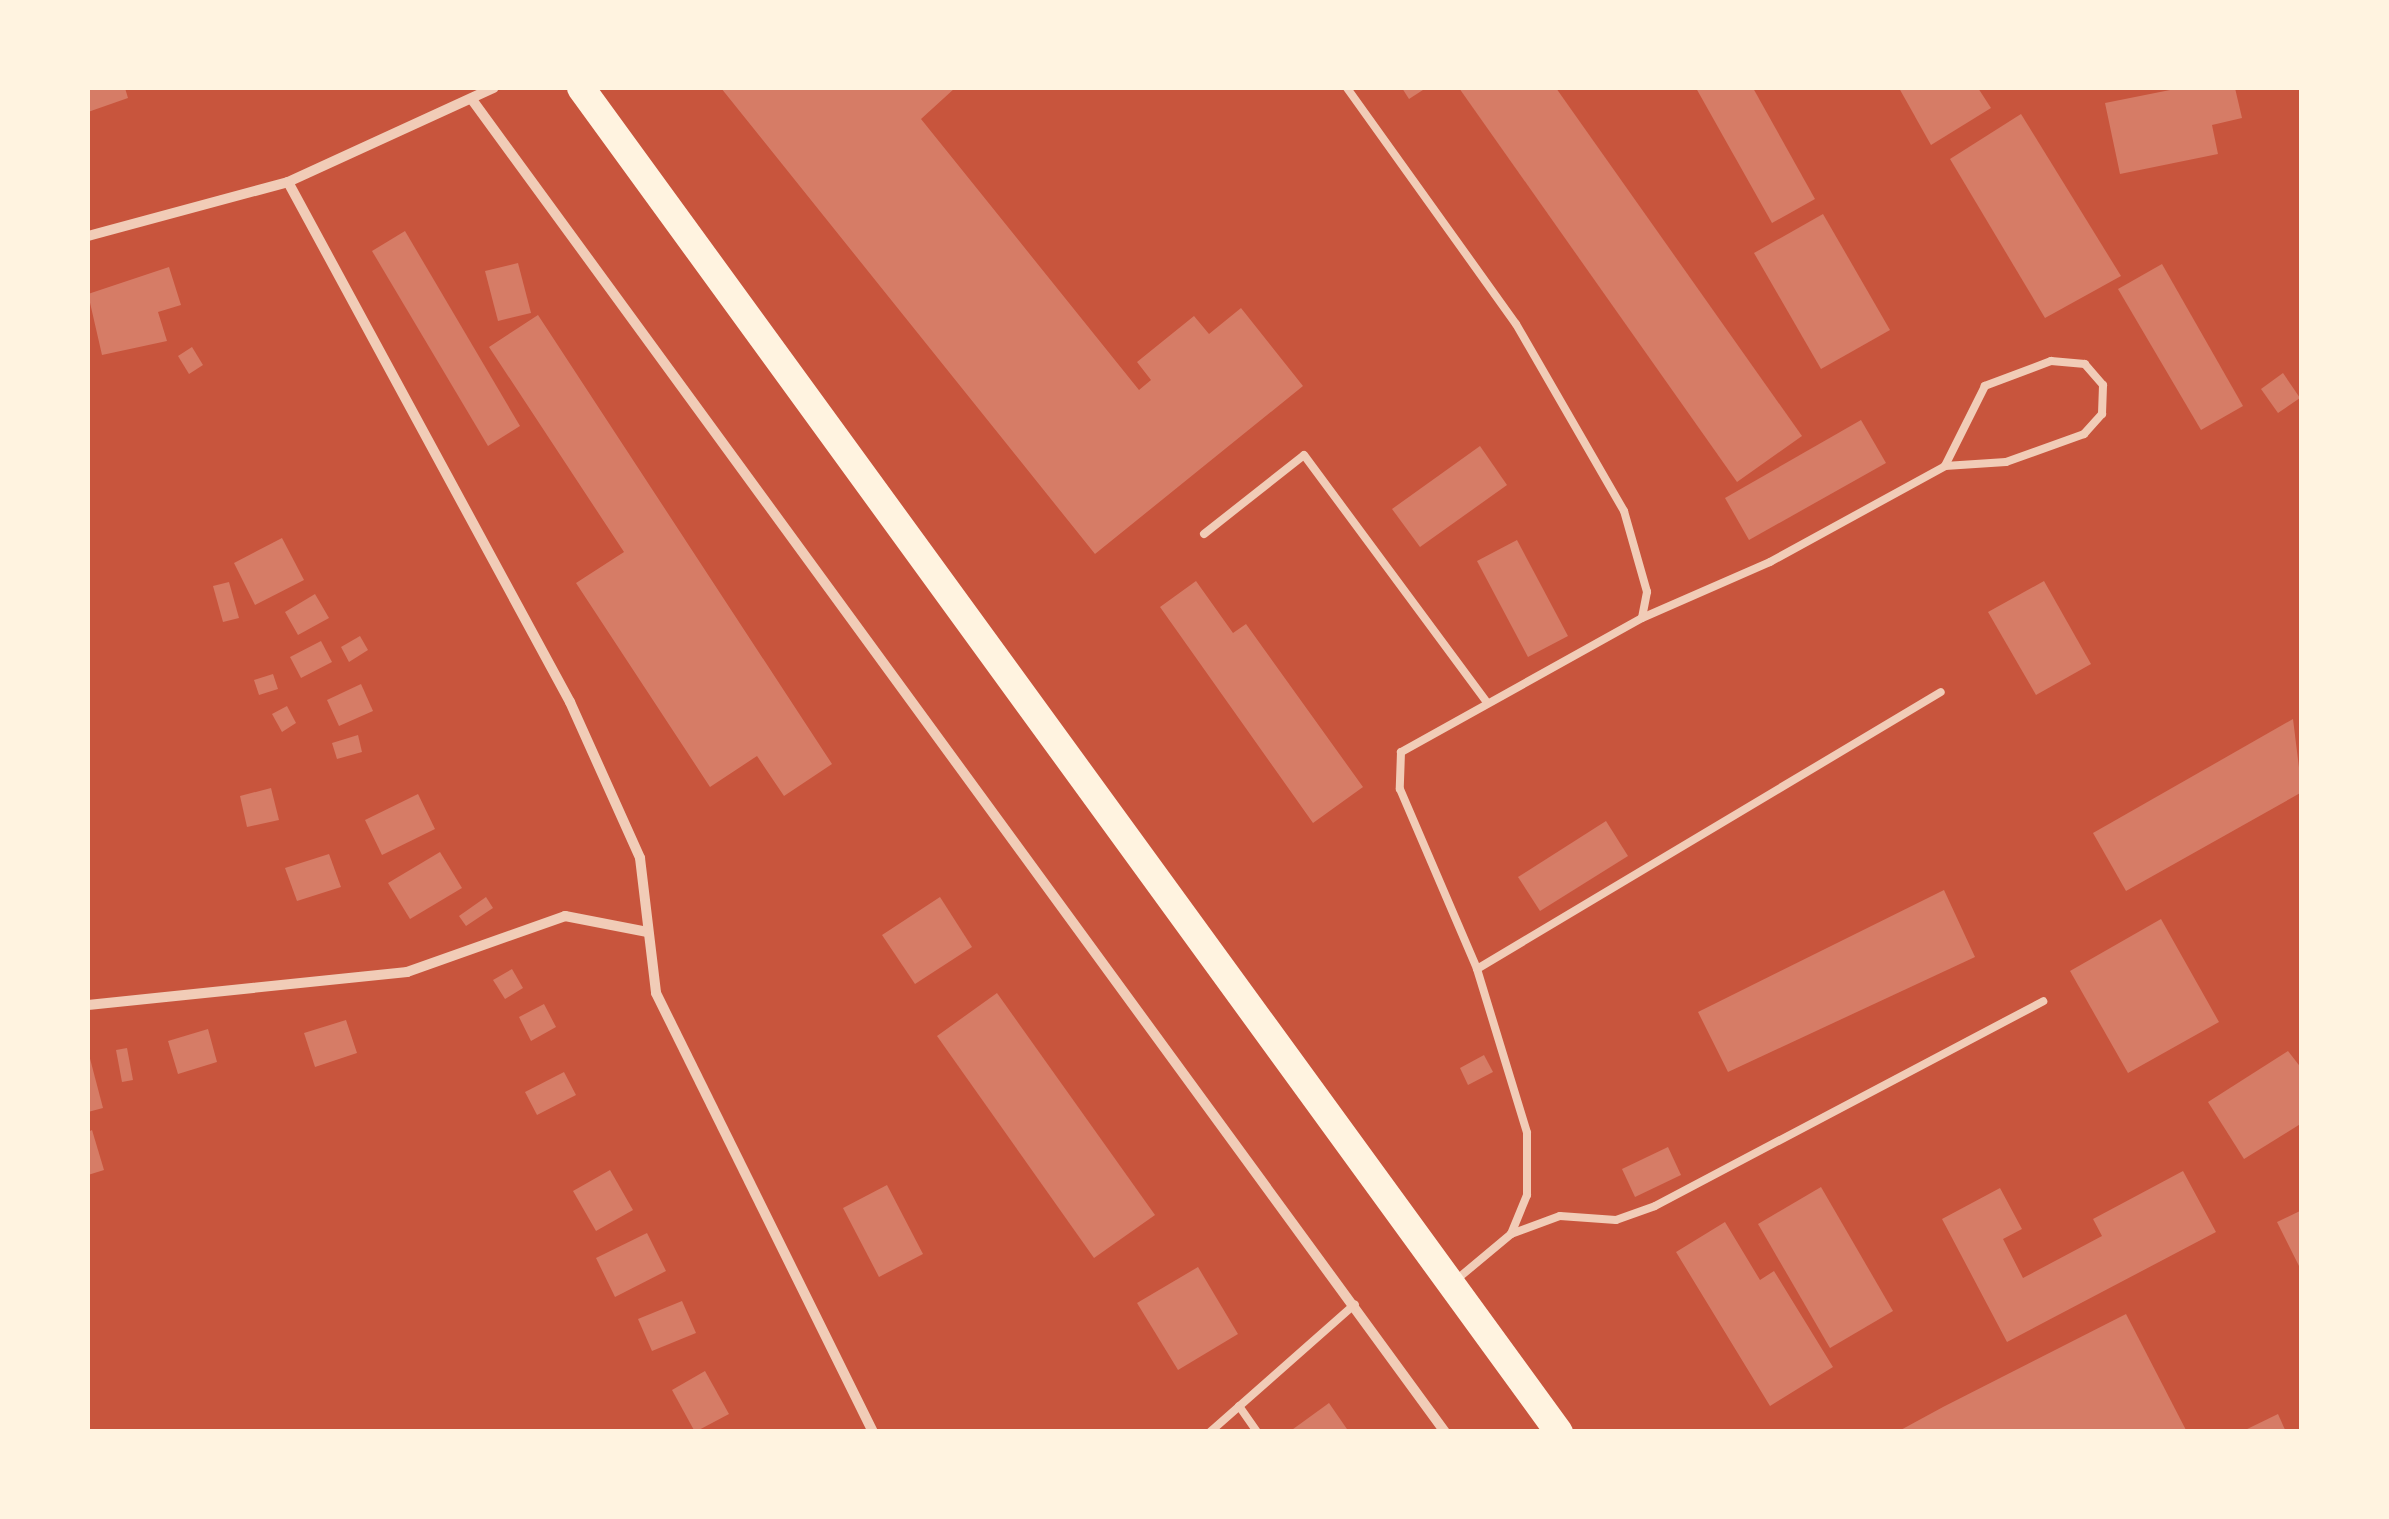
<!DOCTYPE html>
<html>
<head>
<meta charset="utf-8">
<style>
	body { margin:0 }
	#map { position:relative; width:2389px; height:1519px; overflow:hidden; background:#c8553d; font-family:Roboto,sans-serif }
	div>[style] { position:absolute }
	[style*='--x'] { left:calc(var(--x)*1px); top:calc(var(--y)*1px); width:calc(var(--w)*1px); rotate:calc(var(--a)*1deg) }
	.building>* { inset:0; background:#d67c66 }
	.service>* { height:8px; margin:-4px; padding:0 4px; transform-origin:4px; border-radius:4px; background:#f1ccb7 }
	.minor>* { height:10px; margin:-5px; padding:0 5px; transform-origin:5px; border-radius:5px; background:#f1ccb7 }
	.trunk>* { height:28px; margin:-14px; padding:0 14px; transform-origin:14px; border-radius:14px; background:#fff3e0 }
	span { translate:-50% -50%; white-space:nowrap; text-align:center; line-height:1.15; -webkit-text-stroke:8px #fff3e0; paint-order:stroke }
	.frame { position:absolute; inset:0; border:90px solid #fff3e0; pointer-events:none }
</style>
</head>
<body>
<div id="map">
	<div class="building">
		<div style="clip-path:polygon(88px 88px,125px 88px,128px 98px,88px 112px)"></div>
		<div style="clip-path:polygon(721px 88px,955px 88px,921px 119px,1139px 390px,1151px 380px,1137px 362px,1194px 316px,1209px 334px,1241px 308px,1303px 386px,1095px 554px)"></div>
		<div style="clip-path:polygon(1402px 88px,1426px 88px,1409px 99px)"></div>
		<div style="clip-path:polygon(1459px 88px,1556px 88px,1802px 436px,1737px 482px)"></div>
		<div style="clip-path:polygon(1696px 88px,1753px 88px,1815px 199px,1772px 223px)"></div>
		<div style="clip-path:polygon(1899px 88px,1978px 88px,1991px 108px,1931px 145px)"></div>
		<div style="clip-path:polygon(2180px 88px,2235px 88px,2242px 118px,2212px 125px,2218px 154px,2120px 174px,2105px 103px)"></div>
		<div style="clip-path:polygon(2021px 114px,2121px 276px,2045px 318px,1950px 159px)"></div>
		<div style="clip-path:polygon(1823px 214px,1890px 330px,1821px 369px,1754px 253px)"></div>
		<div style="clip-path:polygon(405px 231px,520px 426px,488px 446px,372px 251px)"></div>
		<div style="clip-path:polygon(518px 263px,531px 313px,498px 321px,485px 271px)"></div>
		<div style="clip-path:polygon(2162px 264px,2243px 406px,2201px 430px,2118px 289px)"></div>
		<div style="clip-path:polygon(169px 267px,181px 305px,158px 312px,167px 341px,102px 355px,88px 294px)"></div>
		<div style="clip-path:polygon(538px 315px,832px 764px,784px 796px,757px 756px,710px 787px,576px 583px,624px 552px,489px 347px)"></div>
		<div style="clip-path:polygon(192px 347px,203px 365px,189px 374px,178px 356px)"></div>
		<div style="clip-path:polygon(2283px 373px,2300px 398px,2278px 413px,2261px 389px)"></div>
		<div style="clip-path:polygon(1861px 420px,1886px 463px,1749px 540px,1725px 498px)"></div>
		<div style="clip-path:polygon(1480px 446px,1507px 485px,1420px 547px,1392px 509px)"></div>
		<div style="clip-path:polygon(282px 538px,304px 580px,255px 605px,234px 563px)"></div>
		<div style="clip-path:polygon(1517px 540px,1568px 636px,1528px 657px,1477px 561px)"></div>
		<div style="clip-path:polygon(1196px 581px,1233px 633px,1246px 624px,1363px 787px,1313px 823px,1160px 607px)"></div>
		<div style="clip-path:polygon(2044px 581px,2091px 664px,2036px 695px,1988px 612px)"></div>
		<div style="clip-path:polygon(229px 582px,239px 618px,223px 622px,213px 586px)"></div>
		<div style="clip-path:polygon(315px 594px,329px 618px,298px 635px,285px 612px)"></div>
		<div style="clip-path:polygon(360px 636px,368px 650px,349px 662px,341px 647px)"></div>
		<div style="clip-path:polygon(321px 641px,332px 662px,301px 678px,290px 657px)"></div>
		<div style="clip-path:polygon(273px 674px,278px 689px,259px 695px,254px 680px)"></div>
		<div style="clip-path:polygon(361px 684px,373px 711px,339px 726px,327px 700px)"></div>
		<div style="clip-path:polygon(287px 706px,296px 723px,282px 732px,272px 714px)"></div>
		<div style="clip-path:polygon(2293px 719px,2302px 792px,2126px 891px,2093px 833px)"></div>
		<div style="clip-path:polygon(358px 735px,362px 752px,337px 759px,332px 743px)"></div>
		<div style="clip-path:polygon(271px 788px,279px 820px,247px 827px,240px 796px)"></div>
		<div style="clip-path:polygon(418px 794px,435px 829px,382px 855px,365px 820px)"></div>
		<div style="clip-path:polygon(1606px 821px,1628px 856px,1540px 911px,1518px 877px)"></div>
		<div style="clip-path:polygon(440px 852px,462px 888px,410px 919px,388px 883px)"></div>
		<div style="clip-path:polygon(329px 854px,341px 887px,297px 901px,285px 868px)"></div>
		<div style="clip-path:polygon(1944px 890px,1975px 957px,1728px 1072px,1698px 1012px)"></div>
		<div style="clip-path:polygon(486px 897px,493px 908px,466px 926px,459px 916px)"></div>
		<div style="clip-path:polygon(940px 897px,972px 947px,915px 984px,882px 935px)"></div>
		<div style="clip-path:polygon(2161px 919px,2219px 1022px,2128px 1073px,2070px 971px)"></div>
		<div style="clip-path:polygon(512px 969px,523px 988px,505px 999px,493px 980px)"></div>
		<div style="clip-path:polygon(997px 993px,1155px 1215px,1094px 1258px,937px 1036px)"></div>
		<div style="clip-path:polygon(544px 1004px,556px 1027px,531px 1041px,519px 1017px)"></div>
		<div style="clip-path:polygon(346px 1020px,357px 1053px,315px 1067px,304px 1033px)"></div>
		<div style="clip-path:polygon(208px 1029px,217px 1062px,178px 1074px,168px 1041px)"></div>
		<div style="clip-path:polygon(127px 1048px,133px 1080px,122px 1082px,116px 1050px)"></div>
		<div style="clip-path:polygon(88px 1051px,103px 1108px,88px 1112px)"></div>
		<div style="clip-path:polygon(2288px 1051px,2302px 1069px,2302px 1123px,2244px 1159px,2208px 1102px)"></div>
		<div style="clip-path:polygon(1484px 1055px,1493px 1072px,1468px 1085px,1460px 1068px)"></div>
		<div style="clip-path:polygon(564px 1072px,576px 1095px,537px 1115px,525px 1092px)"></div>
		<div style="clip-path:polygon(92px 1130px,104px 1170px,88px 1175px,88px 1132px)"></div>
		<div style="clip-path:polygon(1668px 1147px,1681px 1175px,1635px 1197px,1622px 1169px)"></div>
		<div style="clip-path:polygon(610px 1170px,633px 1210px,596px 1231px,573px 1191px)"></div>
		<div style="clip-path:polygon(2183px 1171px,2216px 1232px,2007px 1342px,1942px 1219px,2000px 1188px,2022px 1229px,2003px 1239px,2023px 1278px,2102px 1236px,2093px 1219px)"></div>
		<div style="clip-path:polygon(887px 1185px,923px 1254px,879px 1277px,843px 1208px)"></div>
		<div style="clip-path:polygon(1821px 1187px,1893px 1311px,1830px 1348px,1758px 1224px)"></div>
		<div style="clip-path:polygon(2302px 1210px,2302px 1272px,2277px 1222px)"></div>
		<div style="clip-path:polygon(1725px 1222px,1760px 1280px,1774px 1271px,1833px 1367px,1770px 1406px,1676px 1252px)"></div>
		<div style="clip-path:polygon(647px 1233px,666px 1271px,615px 1297px,596px 1258px)"></div>
		<div style="clip-path:polygon(1198px 1267px,1238px 1334px,1178px 1370px,1137px 1303px)"></div>
		<div style="clip-path:polygon(682px 1301px,696px 1333px,652px 1351px,638px 1319px)"></div>
		<div style="clip-path:polygon(2126px 1314px,2187px 1432px,1897px 1432px,1943px 1407px)"></div>
		<div style="clip-path:polygon(705px 1371px,729px 1414px,695px 1432px,672px 1390px)"></div>
		<div style="clip-path:polygon(1329px 1403px,1349px 1432px,1289px 1432px)"></div>
		<div style="clip-path:polygon(2278px 1414px,2286px 1432px,2241px 1432px)"></div>
	</div>
	<div class="service">
		<div style="--x:1347;--y:88;--w:290;--a:54.4"></div>
		<div style="--x:1516;--y:324;--w:216;--a:60"></div>
		<div style="--x:1624;--y:511;--w:84;--a:74.1"></div>
		<div style="--x:1647;--y:592;--w:26;--a:101"></div>
		<div style="--x:1642;--y:618;--w:276;--a:150.9"></div>
		<div style="--x:1401;--y:752;--w:37;--a:92"></div>
		<div style="--x:1400;--y:789;--w:196;--a:66.8"></div>
		<div style="--x:1477;--y:969;--w:171;--a:73"></div>
		<div style="--x:1527;--y:1133;--w:62;--a:90"></div>
		<div style="--x:1527;--y:1195;--w:42;--a:112.3"></div>
		<div style="--x:1204;--y:534;--w:127;--a:-38.3"></div>
		<div style="--x:1304;--y:455;--w:307;--a:53.5"></div>
		<div style="--x:1642;--y:618;--w:140;--a:-23.6"></div>
		<div style="--x:1770;--y:562;--w:200;--a:-28.7"></div>
		<div style="--x:1945;--y:466;--w:61;--a:-3.8"></div>
		<div style="--x:2006;--y:462;--w:83;--a:-19.7"></div>
		<div style="--x:2084;--y:434;--w:27;--a:-48"></div>
		<div style="--x:2102;--y:414;--w:29;--a:-88"></div>
		<div style="--x:2103;--y:385;--w:28;--a:-131"></div>
		<div style="--x:2085;--y:364;--w:34;--a:-175"></div>
		<div style="--x:2051;--y:361;--w:71;--a:159.3"></div>
		<div style="--x:1985;--y:386;--w:89;--a:116.6"></div>
		<div style="--x:1477;--y:969;--w:540;--a:-30.84"></div>
		<div style="--x:1456;--y:1280;--w:72;--a:-39.9"></div>
		<div style="--x:1511;--y:1234;--w:52;--a:-20.2"></div>
		<div style="--x:1560;--y:1216;--w:56;--a:4.1"></div>
		<div style="--x:1616;--y:1220;--w:41;--a:-19.7"></div>
		<div style="--x:1655;--y:1206;--w:439;--a:-27.8"></div>
		<div style="--x:1239;--y:1406;--w:32;--a:55"></div>
		<div style="--x:1210;--y:1432;--w:193;--a:-41.4"></div>
	</div>
	<div class="minor">
		<div style="--x:473;--y:101;--w:1648;--a:53.86"></div>
		<div style="--x:288;--y:182;--w:592;--a:61.53"></div>
		<div style="--x:570;--y:702;--w:171;--a:65.8"></div>
		<div style="--x:640;--y:858;--w:136;--a:83.2"></div>
		<div style="--x:656;--y:993;--w:490;--a:63.7"></div>
		<div style="--x:88;--y:236;--w:207;--a:-15.1"></div>
		<div style="--x:288;--y:182;--w:226;--a:-24.6"></div>
		<div style="--x:88;--y:1005;--w:321;--a:-5.9"></div>
		<div style="--x:407;--y:972;--w:168;--a:-19.5"></div>
		<div style="--x:565;--y:916;--w:84;--a:11"></div>
	</div>
	<div class="trunk">
		<div style="--x:581;--y:88;--w:1662;--a:53.96"></div>
	</div>
	<div class="frame"></div>
</div>
</body>
</html>
